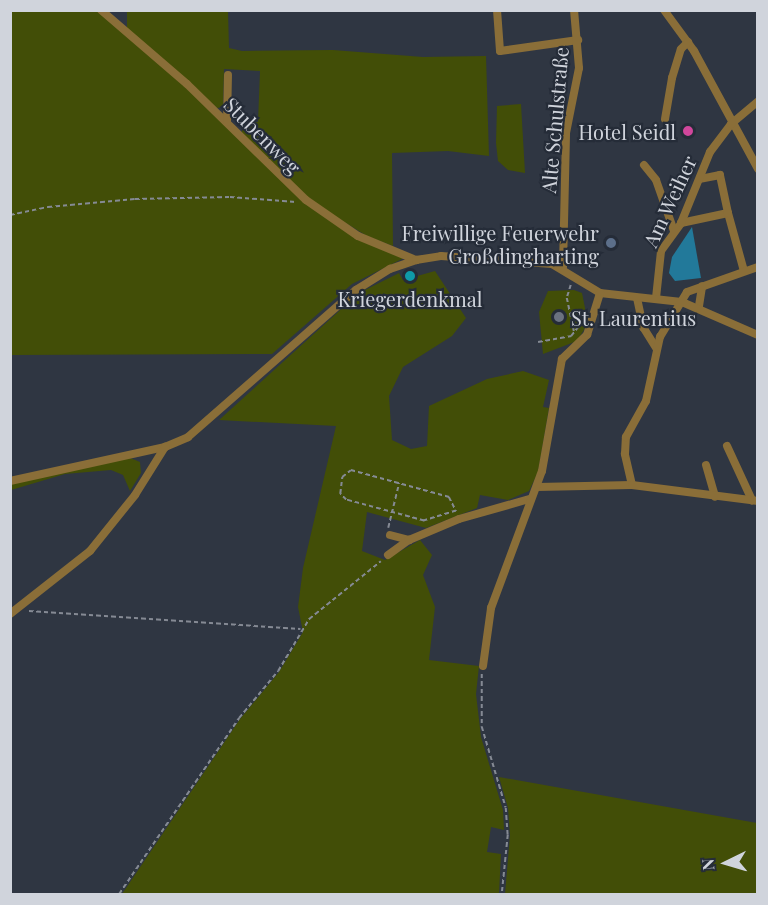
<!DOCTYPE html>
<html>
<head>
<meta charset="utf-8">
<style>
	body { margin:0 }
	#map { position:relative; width:768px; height:905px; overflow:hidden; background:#2f3642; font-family:"Playfair Display",serif }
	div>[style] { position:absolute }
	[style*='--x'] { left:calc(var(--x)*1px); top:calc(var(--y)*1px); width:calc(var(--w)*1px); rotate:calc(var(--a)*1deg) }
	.green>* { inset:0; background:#424e07 }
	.water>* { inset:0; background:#22799a }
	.path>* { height:1.5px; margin-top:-0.75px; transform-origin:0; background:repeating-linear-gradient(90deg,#858a94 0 4.5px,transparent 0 7.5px) }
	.minor>* { height:8px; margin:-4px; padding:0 4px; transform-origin:4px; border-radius:4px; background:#8a6e38 }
	.dots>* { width:16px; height:16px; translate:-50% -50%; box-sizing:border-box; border:3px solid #252c38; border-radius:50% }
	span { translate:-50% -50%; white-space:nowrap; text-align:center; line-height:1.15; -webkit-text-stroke:4.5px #252c38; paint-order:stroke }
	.street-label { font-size:20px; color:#d0d4dc }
	.poi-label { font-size:20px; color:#d0d4dc }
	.right { translate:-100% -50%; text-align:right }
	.left { translate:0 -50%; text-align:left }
	.frame { position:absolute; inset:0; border:12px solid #d0d4dc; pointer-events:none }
	.north { position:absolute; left:696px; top:833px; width:60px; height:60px; -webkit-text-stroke:4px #252c38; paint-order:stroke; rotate:265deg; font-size:16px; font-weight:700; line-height:24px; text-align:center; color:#d0d4dc }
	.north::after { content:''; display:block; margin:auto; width:21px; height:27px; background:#d0d4dc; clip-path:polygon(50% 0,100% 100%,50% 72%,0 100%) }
</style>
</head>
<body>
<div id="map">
	<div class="green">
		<div style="clip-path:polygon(10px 11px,98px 11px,184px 84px,313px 209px,357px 239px,408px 256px,352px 284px,272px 354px,11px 355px)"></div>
		<div style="clip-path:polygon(127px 11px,228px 11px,229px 48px,242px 51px,333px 50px,423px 57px,486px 56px,489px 156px,448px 151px,392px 153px,393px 246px,367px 236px,315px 204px,242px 135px,242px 121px,258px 122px,260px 71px,224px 69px,223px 107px,217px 108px,127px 29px)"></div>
		<div style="clip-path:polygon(521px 104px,525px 173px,508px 170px,498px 161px,496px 143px,497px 106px)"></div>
		<div style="clip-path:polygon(435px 271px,466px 318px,452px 336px,403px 367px,389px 396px,392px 440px,411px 449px,427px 446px,429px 406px,487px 379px,523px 371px,549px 380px,543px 407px,549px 408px,538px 472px,529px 491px,508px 500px,480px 495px,477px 508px,426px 528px,367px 512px,362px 551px,385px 560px,420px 540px,432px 555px,423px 575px,435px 607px,429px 660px,479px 666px,476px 694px,481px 737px,503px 810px,504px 830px,491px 827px,487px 852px,501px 854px,499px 894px,122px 894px,240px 719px,279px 672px,303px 632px,298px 607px,303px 568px,336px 426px,219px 420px,359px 293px,399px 273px,403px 280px)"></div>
		<div style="clip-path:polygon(574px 290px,582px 293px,588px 323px,577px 341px,543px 354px,539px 312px,548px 291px)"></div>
		<div style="clip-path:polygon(128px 457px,140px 462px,141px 473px,130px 491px,123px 475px,111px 470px,65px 474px,11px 490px,10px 484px)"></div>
		<div style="clip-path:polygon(499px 777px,757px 823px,757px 894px,505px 894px,510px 835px,508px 808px)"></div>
	</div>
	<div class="water">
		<div style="clip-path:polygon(692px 227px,701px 278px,675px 281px,669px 273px,672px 257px)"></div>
	</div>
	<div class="path">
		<div style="--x:10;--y:215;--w:39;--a:-12"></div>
		<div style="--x:48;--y:207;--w:87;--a:-5.3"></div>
		<div style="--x:135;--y:199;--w:95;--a:-1.2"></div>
		<div style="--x:230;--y:197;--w:66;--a:4.3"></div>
		<div style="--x:571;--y:285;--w:14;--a:107"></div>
		<div style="--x:567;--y:298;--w:34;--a:78"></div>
		<div style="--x:538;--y:342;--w:34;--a:-10"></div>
		<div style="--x:571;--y:336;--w:16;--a:-52"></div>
		<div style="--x:351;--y:470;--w:102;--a:15.4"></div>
		<div style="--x:449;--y:497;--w:16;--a:63"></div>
		<div style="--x:456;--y:511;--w:34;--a:163"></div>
		<div style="--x:424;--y:521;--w:81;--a:-164.9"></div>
		<div style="--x:346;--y:500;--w:8;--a:-135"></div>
		<div style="--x:340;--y:494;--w:17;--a:-83"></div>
		<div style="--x:342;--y:477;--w:11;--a:-38"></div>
		<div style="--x:388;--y:528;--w:46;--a:-76.3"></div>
		<div style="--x:29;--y:611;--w:272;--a:3.8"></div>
		<div style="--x:482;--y:674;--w:53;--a:90"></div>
		<div style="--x:482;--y:727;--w:84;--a:73.5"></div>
		<div style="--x:506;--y:808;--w:27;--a:86"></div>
		<div style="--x:508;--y:835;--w:59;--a:95.8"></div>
		<div style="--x:119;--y:894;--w:213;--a:-55.7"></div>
		<div style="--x:239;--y:718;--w:61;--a:-50.3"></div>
		<div style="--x:278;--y:671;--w:61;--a:-59.2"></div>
		<div style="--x:309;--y:619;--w:92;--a:-38.9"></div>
	</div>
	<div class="minor">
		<div style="--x:101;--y:10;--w:113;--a:40.7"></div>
		<div style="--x:187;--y:84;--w:166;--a:44.3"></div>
		<div style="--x:306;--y:200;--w:63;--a:34.7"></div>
		<div style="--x:358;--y:236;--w:63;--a:22.5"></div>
		<div style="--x:497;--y:10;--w:41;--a:85.8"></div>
		<div style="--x:500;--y:51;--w:79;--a:-8"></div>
		<div style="--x:664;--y:10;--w:51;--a:53.8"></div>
		<div style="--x:694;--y:51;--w:134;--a:61.5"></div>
		<div style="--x:665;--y:119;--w:42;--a:-80.3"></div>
		<div style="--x:672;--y:78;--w:30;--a:-73"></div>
		<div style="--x:681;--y:49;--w:10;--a:-45"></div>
		<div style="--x:227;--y:122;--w:47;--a:-88.8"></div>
		<div style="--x:644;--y:165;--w:19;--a:51"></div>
		<div style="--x:656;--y:180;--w:54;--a:70.6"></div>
		<div style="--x:728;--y:213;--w:60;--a:74.6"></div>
		<div style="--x:681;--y:223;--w:48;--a:-12"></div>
		<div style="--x:728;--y:213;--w:39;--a:-102"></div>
		<div style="--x:720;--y:175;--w:20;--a:169"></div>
		<div style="--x:563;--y:267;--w:134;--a:-88.7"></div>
		<div style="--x:566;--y:133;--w:66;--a:-78.7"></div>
		<div style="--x:579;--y:68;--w:58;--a:-94.9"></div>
		<div style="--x:637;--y:298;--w:30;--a:78"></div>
		<div style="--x:643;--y:327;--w:25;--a:58"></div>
		<div style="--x:656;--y:298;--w:47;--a:-83.9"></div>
		<div style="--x:661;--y:251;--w:34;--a:-54"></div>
		<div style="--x:681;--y:223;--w:77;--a:-67.8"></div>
		<div style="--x:710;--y:152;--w:35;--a:-53"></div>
		<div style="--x:731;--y:124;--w:35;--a:-40"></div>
		<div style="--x:699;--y:306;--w:20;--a:-81"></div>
		<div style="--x:727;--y:446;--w:60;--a:65.2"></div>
		<div style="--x:706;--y:465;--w:33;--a:74"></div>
		<div style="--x:10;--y:481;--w:159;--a:-12.4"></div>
		<div style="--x:165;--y:447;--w:25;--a:-23"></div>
		<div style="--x:188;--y:437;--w:223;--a:-41.2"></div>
		<div style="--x:356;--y:290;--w:40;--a:-32"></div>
		<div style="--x:390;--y:269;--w:28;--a:-19"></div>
		<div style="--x:416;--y:260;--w:25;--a:-9"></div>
		<div style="--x:441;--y:256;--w:111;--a:4.1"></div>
		<div style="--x:552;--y:264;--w:56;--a:31.1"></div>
		<div style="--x:600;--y:293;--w:82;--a:6.3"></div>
		<div style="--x:682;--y:302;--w:83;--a:23.5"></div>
		<div style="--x:632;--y:485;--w:32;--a:-103"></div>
		<div style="--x:625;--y:454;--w:17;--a:-87"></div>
		<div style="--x:626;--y:437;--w:41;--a:-60.9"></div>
		<div style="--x:646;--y:401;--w:66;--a:-77.7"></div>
		<div style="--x:660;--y:337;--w:52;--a:-59"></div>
		<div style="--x:687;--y:292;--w:75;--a:-19.4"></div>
		<div style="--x:537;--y:487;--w:95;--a:-1.2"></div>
		<div style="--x:632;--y:485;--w:127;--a:7.2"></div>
		<div style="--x:390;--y:535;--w:20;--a:15"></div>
		<div style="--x:388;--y:555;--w:26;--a:-36"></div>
		<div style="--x:409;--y:540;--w:54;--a:-22.8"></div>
		<div style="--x:459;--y:519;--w:73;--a:-15.9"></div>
		<div style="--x:10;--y:614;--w:102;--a:-38.2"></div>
		<div style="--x:90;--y:551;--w:72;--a:-51.2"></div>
		<div style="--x:135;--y:495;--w:57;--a:-58"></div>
		<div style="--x:483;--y:666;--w:59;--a:-82.1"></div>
		<div style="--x:491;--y:608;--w:146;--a:-69.6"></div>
		<div style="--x:542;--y:471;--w:114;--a:-79.9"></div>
		<div style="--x:562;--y:359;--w:35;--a:-44"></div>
		<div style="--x:587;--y:335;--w:44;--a:-72.8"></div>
	</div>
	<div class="dots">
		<div style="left:688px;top:131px;background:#d1479c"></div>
		<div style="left:611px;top:243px;background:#5c6f8a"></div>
		<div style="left:410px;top:276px;background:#0f9aa8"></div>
		<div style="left:559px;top:317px;background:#6b7280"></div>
	</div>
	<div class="street-label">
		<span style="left:554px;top:120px;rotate:-85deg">Alte Schulstraße</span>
		<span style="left:263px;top:135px;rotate:45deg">Stubenweg</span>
		<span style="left:669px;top:201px;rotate:-65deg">Am Weiher</span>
	</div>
	<div class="poi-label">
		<span class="right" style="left:676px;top:131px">Hotel Seidl</span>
		<span class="right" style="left:599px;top:244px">Freiwillige Feuerwehr<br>Großdingharting</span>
		<span style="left:410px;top:298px">Kriegerdenkmal</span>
		<span class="left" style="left:571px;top:317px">St. Laurentius</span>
	</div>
	<div class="frame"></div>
	<div class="north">N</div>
</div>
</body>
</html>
